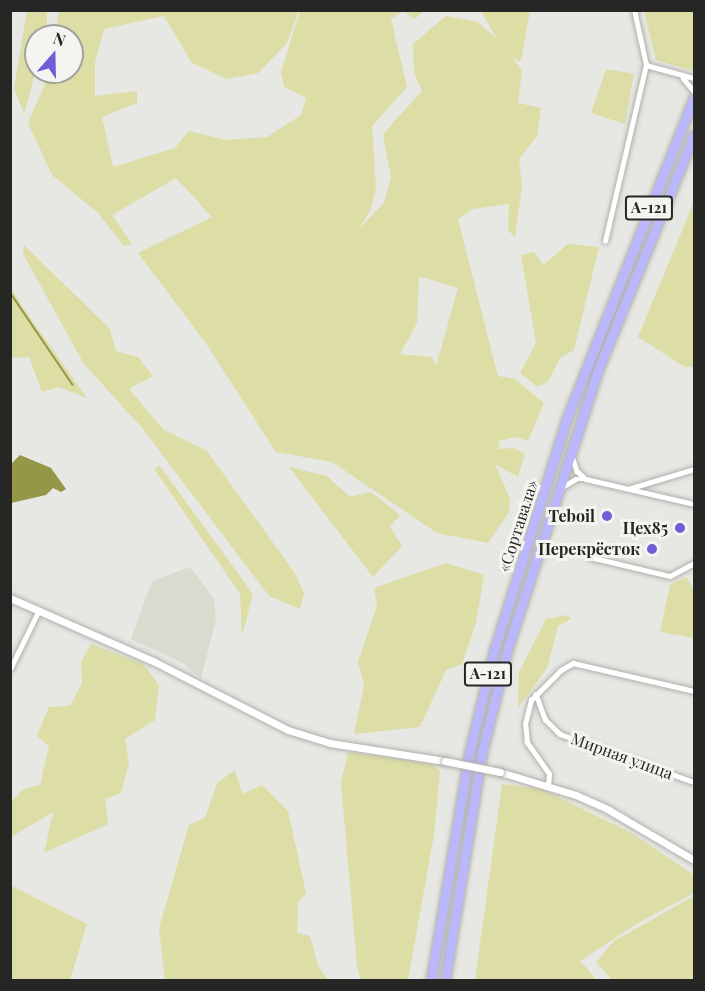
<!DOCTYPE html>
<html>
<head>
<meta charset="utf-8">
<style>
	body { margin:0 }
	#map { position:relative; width:705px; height:991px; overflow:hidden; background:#e7e7e3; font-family:"Playfair Display",serif }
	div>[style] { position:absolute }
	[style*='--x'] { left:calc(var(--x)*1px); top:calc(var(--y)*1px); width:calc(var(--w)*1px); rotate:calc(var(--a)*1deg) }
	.built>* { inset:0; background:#dadbcf }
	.green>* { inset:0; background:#dcdea6 }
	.water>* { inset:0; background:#969647 }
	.stream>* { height:1.5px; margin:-0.75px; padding:0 0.75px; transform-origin:0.75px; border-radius:0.75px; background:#969647 }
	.roads { filter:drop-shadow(0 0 2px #b0b0ac) drop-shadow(0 0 2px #b0b0ac) }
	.street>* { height:4.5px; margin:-2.25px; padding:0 2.25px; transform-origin:2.25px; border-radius:2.25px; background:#fff }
	.secondary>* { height:7px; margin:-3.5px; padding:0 3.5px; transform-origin:3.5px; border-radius:3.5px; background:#fff }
	.highway>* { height:9px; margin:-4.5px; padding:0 4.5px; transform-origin:4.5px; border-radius:4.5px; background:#bbb7fd }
	.bridges { filter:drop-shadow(0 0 2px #b0b0ac) drop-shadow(0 0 2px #b0b0ac) }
	.secondary-bridge>* { height:7px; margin:-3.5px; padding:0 3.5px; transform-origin:3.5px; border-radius:3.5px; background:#fff }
	.dots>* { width:16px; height:16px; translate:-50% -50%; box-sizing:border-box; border:3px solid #f4f4f0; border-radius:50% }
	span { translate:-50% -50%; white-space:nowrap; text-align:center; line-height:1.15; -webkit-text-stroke:6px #f4f4f0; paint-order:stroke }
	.shield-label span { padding:2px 4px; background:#f4f4f0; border:2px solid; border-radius:4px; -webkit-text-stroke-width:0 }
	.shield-label { font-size:15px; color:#262624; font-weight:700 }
	.poi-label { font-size:16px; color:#262624; font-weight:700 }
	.right { translate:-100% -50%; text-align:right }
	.street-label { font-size:16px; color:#262624 }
	.frame { position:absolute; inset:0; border:12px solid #262624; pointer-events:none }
	.north { position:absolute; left:24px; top:24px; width:60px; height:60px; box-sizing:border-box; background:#f4f4f0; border:2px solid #a2a29e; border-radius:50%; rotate:20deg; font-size:16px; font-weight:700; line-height:24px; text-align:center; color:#262624 }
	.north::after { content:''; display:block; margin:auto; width:21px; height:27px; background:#715dd7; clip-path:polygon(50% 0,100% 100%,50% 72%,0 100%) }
</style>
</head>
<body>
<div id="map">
	<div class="built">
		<div style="clip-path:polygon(190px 567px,214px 599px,216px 620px,201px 678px,183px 663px,131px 639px,152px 581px)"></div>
	</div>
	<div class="green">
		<div style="clip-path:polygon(27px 11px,47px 11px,47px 29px,45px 36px,36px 36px,36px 70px,24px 114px,14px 88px)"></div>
		<div style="clip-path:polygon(evenodd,59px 11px,299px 11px,287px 43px,258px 73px,227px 79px,192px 63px,164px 16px,104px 29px,95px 63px,95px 96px,137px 91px,137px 103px,102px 117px,113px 167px,175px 148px,189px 131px,226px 140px,267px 137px,301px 115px,306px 98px,284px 87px,281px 72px,300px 11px,423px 11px,415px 19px,403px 11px,391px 19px,407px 87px,372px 126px,376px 188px,370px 211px,358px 230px,384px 203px,391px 178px,383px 134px,422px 91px,414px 73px,413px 44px,446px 16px,478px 22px,497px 39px,481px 11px,530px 11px,522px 57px,519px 62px,511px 56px,522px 71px,518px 103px,541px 108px,537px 136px,519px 159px,522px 186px,515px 237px,508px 230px,509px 204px,473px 209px,458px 219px,498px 376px,515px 379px,544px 403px,528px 441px,516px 437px,499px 441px,499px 449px,514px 448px,525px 454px,518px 477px,495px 464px,510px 499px,509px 512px,488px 543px,437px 533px,332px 462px,276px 452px,205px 342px,138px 253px,212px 217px,176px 178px,112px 215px,132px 244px,124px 246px,97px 212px,52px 175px,28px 123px,50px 72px,72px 72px,72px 36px,55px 36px,59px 11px,419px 276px,458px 288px,436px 366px,432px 357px,400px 354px,417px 323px,419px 276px)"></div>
		<div style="clip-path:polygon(644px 11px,694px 11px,694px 71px,656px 60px)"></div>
		<div style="clip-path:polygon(606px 69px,634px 74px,625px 124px,591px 113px)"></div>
		<div style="clip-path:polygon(694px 202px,694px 367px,685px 367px,638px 337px)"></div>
		<div style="clip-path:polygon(568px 244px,599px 247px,574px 350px,560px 358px,548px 382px,538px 387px,520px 373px,536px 343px,521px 255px,534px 252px,543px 265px)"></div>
		<div style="clip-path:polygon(24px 245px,110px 329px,116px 351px,138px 357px,153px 376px,129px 389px,164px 430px,207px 451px,294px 572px,304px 593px,300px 609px,269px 596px,143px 429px,84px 364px,23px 254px)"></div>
		<div style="clip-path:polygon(11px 288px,22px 306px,87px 398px,59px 387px,42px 392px,29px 357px,11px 358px)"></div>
		<div style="clip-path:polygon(159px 465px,253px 594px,242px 636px,240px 594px,155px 470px)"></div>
		<div style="clip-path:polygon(289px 467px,327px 476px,350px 497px,371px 492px,400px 515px,390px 527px,402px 546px,373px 577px)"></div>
		<div style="clip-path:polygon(446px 563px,484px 575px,476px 623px,462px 664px,446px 670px,420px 727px,354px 734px,364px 685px,358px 662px,377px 606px,374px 588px)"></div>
		<div style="clip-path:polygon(686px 577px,694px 590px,694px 638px,660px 632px,670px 585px)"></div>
		<div style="clip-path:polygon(567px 615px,571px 619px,558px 626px,547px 668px,518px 708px,519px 672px,536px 639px,546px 619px)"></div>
		<div style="clip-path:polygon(91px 644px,143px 664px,159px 685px,155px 720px,125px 739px,129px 764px,121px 793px,105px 799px,108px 824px,44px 853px,53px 812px,11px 837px,11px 802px,22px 790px,40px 785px,49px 746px,37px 736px,49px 707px,70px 706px,82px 683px,81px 662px)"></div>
		<div style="clip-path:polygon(348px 752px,433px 764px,440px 771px,434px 835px,408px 980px,361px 980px,357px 967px,341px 783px)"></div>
		<div style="clip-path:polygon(235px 770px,242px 794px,262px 785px,288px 811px,306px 893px,298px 902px,297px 933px,310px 936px,318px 966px,328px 980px,165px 980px,159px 928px,189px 825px,205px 818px,217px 783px)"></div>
		<div style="clip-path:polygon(502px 784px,542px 789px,633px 834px,694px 875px,694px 893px,638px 923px,580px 961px,597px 980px,475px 980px)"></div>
		<div style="clip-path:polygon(10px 885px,87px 924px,70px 980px,11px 980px)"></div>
		<div style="clip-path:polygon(694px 896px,694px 980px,612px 980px,596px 962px,614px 941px)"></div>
	</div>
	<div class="water">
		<div style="clip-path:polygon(20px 455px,51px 468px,66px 489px,61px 492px,53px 488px,46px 495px,11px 503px,11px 464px)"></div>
	</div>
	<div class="stream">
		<div style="--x:10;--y:292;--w:112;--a:55.9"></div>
	</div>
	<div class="roads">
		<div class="street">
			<div style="--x:646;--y:65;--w:50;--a:15.2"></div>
			<div style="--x:683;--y:78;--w:17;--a:50"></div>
			<div style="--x:605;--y:241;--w:181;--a:-76.9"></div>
			<div style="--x:646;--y:65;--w:56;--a:-102.3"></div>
			<div style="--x:572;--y:456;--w:16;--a:72"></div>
			<div style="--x:577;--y:471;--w:12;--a:42"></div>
			<div style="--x:562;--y:487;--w:16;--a:-30"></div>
			<div style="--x:576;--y:479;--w:10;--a:0"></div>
			<div style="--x:586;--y:479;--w:111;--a:13"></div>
			<div style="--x:631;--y:488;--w:66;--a:-16.8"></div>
			<div style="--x:590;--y:557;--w:82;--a:13.4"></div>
			<div style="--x:670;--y:576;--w:27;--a:-28"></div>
			<div style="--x:10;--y:669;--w:64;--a:-63.8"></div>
			<div style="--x:536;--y:694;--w:27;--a:70"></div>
			<div style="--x:545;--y:719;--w:21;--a:45"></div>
			<div style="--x:560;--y:734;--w:142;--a:19.7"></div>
			<div style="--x:548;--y:786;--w:12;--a:-85"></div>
			<div style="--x:549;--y:774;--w:39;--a:-125"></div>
			<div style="--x:527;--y:742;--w:18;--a:-96"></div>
			<div style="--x:525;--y:724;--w:25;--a:-76"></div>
			<div style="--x:531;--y:700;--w:42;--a:-45"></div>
			<div style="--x:561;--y:670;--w:14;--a:-30"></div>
			<div style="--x:573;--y:663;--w:124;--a:13"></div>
		</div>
		<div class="secondary">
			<div style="--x:10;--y:598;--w:158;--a:23.8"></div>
			<div style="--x:155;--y:662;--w:149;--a:27.1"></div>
			<div style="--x:288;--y:730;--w:44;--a:17.2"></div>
			<div style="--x:330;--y:743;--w:116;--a:8.9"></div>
			<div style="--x:500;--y:772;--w:79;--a:16.8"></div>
			<div style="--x:576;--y:795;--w:36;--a:24"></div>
			<div style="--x:609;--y:810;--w:99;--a:30.5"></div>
		</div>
		<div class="highway">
			<div style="--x:431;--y:980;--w:233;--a:-80.4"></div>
			<div style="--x:470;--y:750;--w:102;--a:-76.4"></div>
			<div style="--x:494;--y:651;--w:244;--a:-72.6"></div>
			<div style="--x:567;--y:418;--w:344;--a:-68.4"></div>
			<div style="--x:445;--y:980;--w:231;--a:-80.8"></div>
			<div style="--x:482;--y:752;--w:111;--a:-76"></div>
			<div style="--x:509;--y:644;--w:288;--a:-72"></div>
			<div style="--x:598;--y:370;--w:254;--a:-67.8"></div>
		</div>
	</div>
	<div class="bridges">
		<div class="secondary-bridge">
			<div style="--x:445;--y:761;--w:56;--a:11.3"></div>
		</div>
	</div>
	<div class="dots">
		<div style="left:607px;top:516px;background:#715dd7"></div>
		<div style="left:680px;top:528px;background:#715dd7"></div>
		<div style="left:652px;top:549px;background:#715dd7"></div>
	</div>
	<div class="shield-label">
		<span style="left:649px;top:208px">А-121</span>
		<span style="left:488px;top:674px">А-121</span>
	</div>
	<div class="poi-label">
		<span class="right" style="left:595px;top:516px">Teboil</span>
		<span class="right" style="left:668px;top:528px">Цех85</span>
		<span class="right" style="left:640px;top:549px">Перекрёсток</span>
	</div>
	<div class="street-label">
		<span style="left:518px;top:526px;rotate:-72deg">«Сортавала»</span>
		<span style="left:622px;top:756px;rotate:20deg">Мирная улица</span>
	</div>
	<div class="frame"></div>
	<div class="north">N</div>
</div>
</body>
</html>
